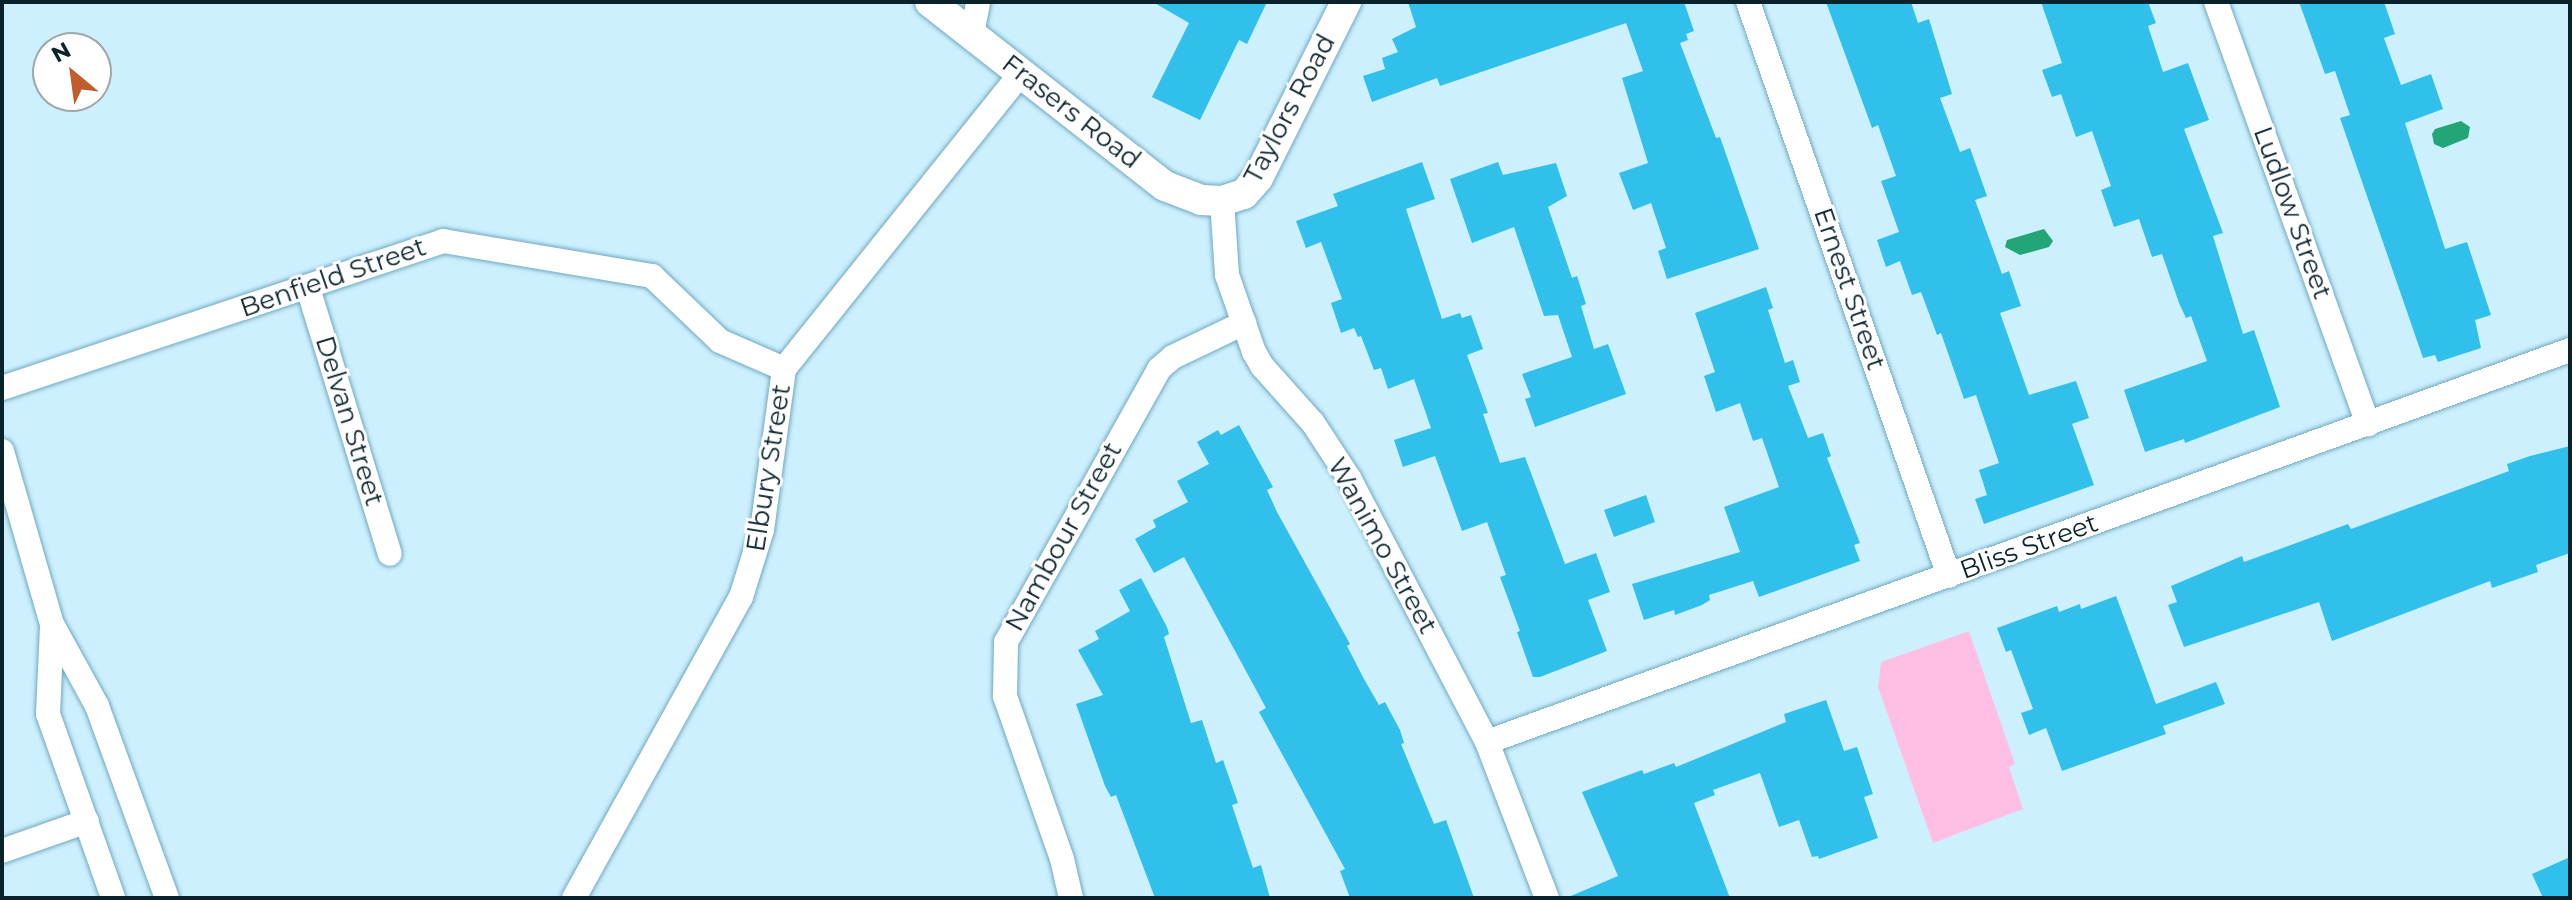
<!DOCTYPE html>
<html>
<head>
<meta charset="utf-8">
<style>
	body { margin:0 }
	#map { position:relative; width:2572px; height:900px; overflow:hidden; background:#cdf0fe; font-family:Montserrat,sans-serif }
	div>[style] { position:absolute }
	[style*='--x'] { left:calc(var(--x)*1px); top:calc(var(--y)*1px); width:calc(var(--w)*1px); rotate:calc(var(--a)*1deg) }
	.green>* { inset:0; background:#ffbfe4 }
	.water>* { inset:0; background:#22a577 }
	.building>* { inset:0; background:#31c0eb }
	.roads { filter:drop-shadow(0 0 2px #6fa9bf) drop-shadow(0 0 2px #6fa9bf) }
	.minor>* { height:24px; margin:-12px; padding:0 12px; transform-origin:12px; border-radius:12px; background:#fff }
	.tertiary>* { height:30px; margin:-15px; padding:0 15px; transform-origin:15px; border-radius:15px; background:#fff }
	span { translate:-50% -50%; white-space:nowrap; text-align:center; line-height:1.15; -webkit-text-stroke:6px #fff; paint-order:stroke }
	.street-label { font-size:26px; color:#09222b }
	.frame { position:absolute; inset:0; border:4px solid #09222b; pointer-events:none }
	.north { position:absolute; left:32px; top:32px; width:80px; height:80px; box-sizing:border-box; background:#fff; border:2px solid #9da7aa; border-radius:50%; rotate:331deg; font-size:22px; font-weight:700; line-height:32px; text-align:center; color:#09222b }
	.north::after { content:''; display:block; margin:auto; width:28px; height:36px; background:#c25c2d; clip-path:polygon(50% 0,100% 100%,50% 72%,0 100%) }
</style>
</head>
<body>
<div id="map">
	<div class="green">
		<div style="clip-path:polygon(1969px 631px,2015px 764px,2009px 767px,2023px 809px,1933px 843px,1878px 687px,1881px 662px)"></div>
	</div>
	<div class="water">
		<div style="clip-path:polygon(2461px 121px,2470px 127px,2468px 138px,2443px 148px,2434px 144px,2432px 134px,2435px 129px)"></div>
		<div style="clip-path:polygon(2044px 229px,2053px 241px,2049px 247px,2020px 255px,2005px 247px,2007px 240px)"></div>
	</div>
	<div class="building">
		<div style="clip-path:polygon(1153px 2px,1267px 2px,1247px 44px,1239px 40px,1200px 120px,1152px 97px,1189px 23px)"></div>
		<div style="clip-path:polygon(1408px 2px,1684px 2px,1694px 31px,1686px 34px,1688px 40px,1680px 43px,1716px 138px,1720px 137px,1759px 249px,1667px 279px,1658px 251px,1666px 248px,1651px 203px,1633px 210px,1619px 173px,1648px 163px,1622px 78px,1643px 71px,1626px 23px,1440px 86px,1437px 78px,1372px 102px,1363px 76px,1385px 69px,1382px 58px,1398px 52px,1392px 39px,1416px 27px)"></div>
		<div style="clip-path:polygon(1826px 2px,1911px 2px,1918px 23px,1929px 19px,1952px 94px,1940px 98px,1960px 152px,1970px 148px,1987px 196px,1975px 200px,2002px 274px,2009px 271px,2021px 306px,2000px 313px,2029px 395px,2076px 381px,2089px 418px,2072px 424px,2094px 485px,1984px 524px,1975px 499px,1987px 495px,1979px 470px,1999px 463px,1976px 395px,1964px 399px,1941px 333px,1937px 335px,1921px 292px,1912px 295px,1900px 261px,1886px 267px,1877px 240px,1899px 232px,1881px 181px,1896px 176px,1878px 125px,1872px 128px)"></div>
		<div style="clip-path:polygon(2041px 2px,2148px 2px,2156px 23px,2148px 26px,2163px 72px,2188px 63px,2209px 120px,2184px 129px,2223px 233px,2213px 236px,2243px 334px,2254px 330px,2280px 407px,2185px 443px,2184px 439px,2145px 452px,2124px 390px,2207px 361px,2191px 316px,2186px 318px,2179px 303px,2162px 254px,2152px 257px,2139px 219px,2114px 227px,2101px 190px,2111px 186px,2092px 131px,2076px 137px,2061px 94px,2052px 97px,2042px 70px,2062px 63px)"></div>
		<div style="clip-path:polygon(2299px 2px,2384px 2px,2395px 34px,2384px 38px,2401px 85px,2431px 74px,2443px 109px,2405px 123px,2445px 249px,2467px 242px,2491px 315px,2475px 320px,2481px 348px,2438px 362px,2435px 355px,2423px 358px,2340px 118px,2350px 115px,2335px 71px,2325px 74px)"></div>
		<div style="clip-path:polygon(1422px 162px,1435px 199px,1406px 209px,1442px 319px,1460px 313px,1462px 318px,1471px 315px,1483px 349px,1467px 355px,1488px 413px,1483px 414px,1500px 463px,1525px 457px,1565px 564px,1596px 553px,1610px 592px,1588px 600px,1607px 651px,1540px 677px,1533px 677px,1517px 632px,1520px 631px,1500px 577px,1506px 575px,1487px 522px,1462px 531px,1435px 456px,1403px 467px,1394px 440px,1431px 428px,1414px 379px,1388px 389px,1381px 368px,1374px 370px,1361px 336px,1358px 337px,1354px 328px,1341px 333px,1331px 303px,1342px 299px,1321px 242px,1306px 248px,1296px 221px,1338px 206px,1333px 194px)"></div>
		<div style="clip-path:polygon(1498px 162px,1503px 175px,1556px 163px,1567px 196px,1548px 207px,1572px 278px,1577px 276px,1586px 304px,1581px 306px,1594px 349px,1608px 344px,1626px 394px,1535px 427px,1525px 399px,1531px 397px,1522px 374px,1572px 357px,1558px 315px,1544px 316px,1514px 227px,1472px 243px,1450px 179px)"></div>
		<div style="clip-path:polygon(1766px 287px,1773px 308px,1768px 310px,1785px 363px,1793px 360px,1800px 382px,1788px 386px,1808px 438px,1823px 433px,1831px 456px,1827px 458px,1860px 543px,1854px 545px,1860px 561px,1759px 597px,1753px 581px,1709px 595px,1710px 600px,1702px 605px,1675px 615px,1674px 610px,1644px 620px,1632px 584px,1740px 552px,1724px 507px,1779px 487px,1762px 438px,1753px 441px,1740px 403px,1716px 412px,1704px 376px,1715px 372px,1695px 313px)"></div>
		<div style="clip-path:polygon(1239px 425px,1273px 487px,1267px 490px,1277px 512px,1350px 644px,1347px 646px,1364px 679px,1379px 705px,1385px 702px,1400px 730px,1404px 743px,1401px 744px,1434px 824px,1446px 820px,1474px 898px,1350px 898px,1340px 871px,1345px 869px,1259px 712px,1266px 708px,1184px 557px,1154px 573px,1135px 539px,1156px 527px,1153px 520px,1188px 502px,1177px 481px,1209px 464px,1197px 442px,1218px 430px,1221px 435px)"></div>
		<div style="clip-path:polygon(2570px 446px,2570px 553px,2536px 565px,2538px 572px,2492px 588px,2490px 581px,2332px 641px,2319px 602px,2184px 647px,2168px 605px,2177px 602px,2171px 586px,2242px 556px,2244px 562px,2348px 524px,2351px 529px,2509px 471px,2507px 464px,2530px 456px)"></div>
		<div style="clip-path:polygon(1646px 495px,1655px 522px,1614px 537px,1604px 510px)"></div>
		<div style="clip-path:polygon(1141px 578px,1167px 627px,1169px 634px,1164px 637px,1191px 723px,1202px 720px,1216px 763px,1223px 760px,1238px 803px,1232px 805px,1253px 868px,1261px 865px,1270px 898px,1155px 898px,1116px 795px,1111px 797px,1105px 786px,1076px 704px,1103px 695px,1078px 650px,1099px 639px,1095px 631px,1130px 611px,1119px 590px)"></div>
		<div style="clip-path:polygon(2116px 596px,2156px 704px,2216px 682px,2225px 704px,2163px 726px,2166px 734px,2062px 771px,2046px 728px,2029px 735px,2021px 713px,2033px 709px,2011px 650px,2006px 652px,1997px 628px,2057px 606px,2059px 612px,2080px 604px,2081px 609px)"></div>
		<div style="clip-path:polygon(1826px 700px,1844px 751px,1857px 747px,1873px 794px,1864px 797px,1878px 838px,1819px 859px,1818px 856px,1812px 857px,1799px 820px,1779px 827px,1760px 773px,1713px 790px,1715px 795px,1694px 803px,1730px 898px,1566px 898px,1618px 876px,1582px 792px,1642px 770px,1644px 774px,1674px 763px,1676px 767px,1786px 722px,1784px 714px)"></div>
		<div style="clip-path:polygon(2570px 857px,2570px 898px,2543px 898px,2532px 874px)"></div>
	</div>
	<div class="roads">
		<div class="minor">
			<div style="--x:1748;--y:2;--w:608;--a:70.7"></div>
			<div style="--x:2216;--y:2;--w:449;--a:70.2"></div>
			<div style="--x:972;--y:34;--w:33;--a:-79"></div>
			<div style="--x:1222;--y:201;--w:74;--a:86.1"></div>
			<div style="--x:1227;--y:275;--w:82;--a:70.7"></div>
			<div style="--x:1254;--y:352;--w:16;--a:60"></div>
			<div style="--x:1262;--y:366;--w:76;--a:48.2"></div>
			<div style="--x:1313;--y:423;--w:66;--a:56.8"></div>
			<div style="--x:1349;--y:478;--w:298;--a:62.4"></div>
			<div style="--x:1487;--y:742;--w:167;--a:69"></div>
			<div style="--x:308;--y:288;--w:278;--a:72.9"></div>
			<div style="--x:2;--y:388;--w:465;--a:-18.4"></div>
			<div style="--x:443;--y:241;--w:212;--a:9.5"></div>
			<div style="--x:652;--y:276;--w:94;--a:43.7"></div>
			<div style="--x:720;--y:341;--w:70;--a:23.6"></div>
			<div style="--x:2;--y:451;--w:180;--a:73.9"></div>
			<div style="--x:52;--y:624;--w:94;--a:61.2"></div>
			<div style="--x:97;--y:706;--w:204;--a:70"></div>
			<div style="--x:52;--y:626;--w:88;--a:92.6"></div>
			<div style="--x:48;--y:714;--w:195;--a:70.5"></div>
			<div style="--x:1487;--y:742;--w:1152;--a:-19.9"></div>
			<div style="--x:2;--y:851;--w:90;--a:-19.4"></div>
			<div style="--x:574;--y:898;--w:344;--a:-61"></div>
			<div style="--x:741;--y:597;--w:70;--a:-72.6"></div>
			<div style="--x:762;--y:530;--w:162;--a:-82.2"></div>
			<div style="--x:784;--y:369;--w:378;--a:-51.3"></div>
			<div style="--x:1071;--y:898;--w:40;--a:-103"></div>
			<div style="--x:1062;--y:859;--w:173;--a:-109.3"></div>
			<div style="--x:1005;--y:696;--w:54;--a:-88.9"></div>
			<div style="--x:1006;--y:642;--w:313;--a:-60.7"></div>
			<div style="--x:1159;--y:369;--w:18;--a:-41"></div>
			<div style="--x:1173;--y:357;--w:79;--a:-25.6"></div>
		</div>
		<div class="tertiary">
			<div style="--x:930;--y:2;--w:298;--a:38.1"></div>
			<div style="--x:1165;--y:186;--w:39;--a:21"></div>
			<div style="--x:1201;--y:200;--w:21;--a:3"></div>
			<div style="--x:1222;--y:201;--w:23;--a:-18"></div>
			<div style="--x:1244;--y:194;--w:21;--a:-49"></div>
			<div style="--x:1258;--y:178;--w:197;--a:-63.4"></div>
		</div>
	</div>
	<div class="street-label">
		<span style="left:1290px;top:109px;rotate:-62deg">Taylors Road</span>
		<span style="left:1071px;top:112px;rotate:38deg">Frasers Road</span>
		<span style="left:2292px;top:213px;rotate:70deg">Ludlow Street</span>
		<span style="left:333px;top:278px;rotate:-19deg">Benfield Street</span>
		<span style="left:1849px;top:289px;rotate:71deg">Ernest Street</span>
		<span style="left:349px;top:421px;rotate:73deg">Delvan Street</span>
		<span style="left:769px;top:468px;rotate:-81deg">Elbury Street</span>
		<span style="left:1064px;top:537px;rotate:-61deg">Nambour Street</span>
		<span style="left:1382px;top:546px;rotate:61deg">Wanimo Street</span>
		<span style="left:2029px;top:547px;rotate:-20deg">Bliss Street</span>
	</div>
	<div class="frame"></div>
	<div class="north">N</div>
</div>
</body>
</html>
